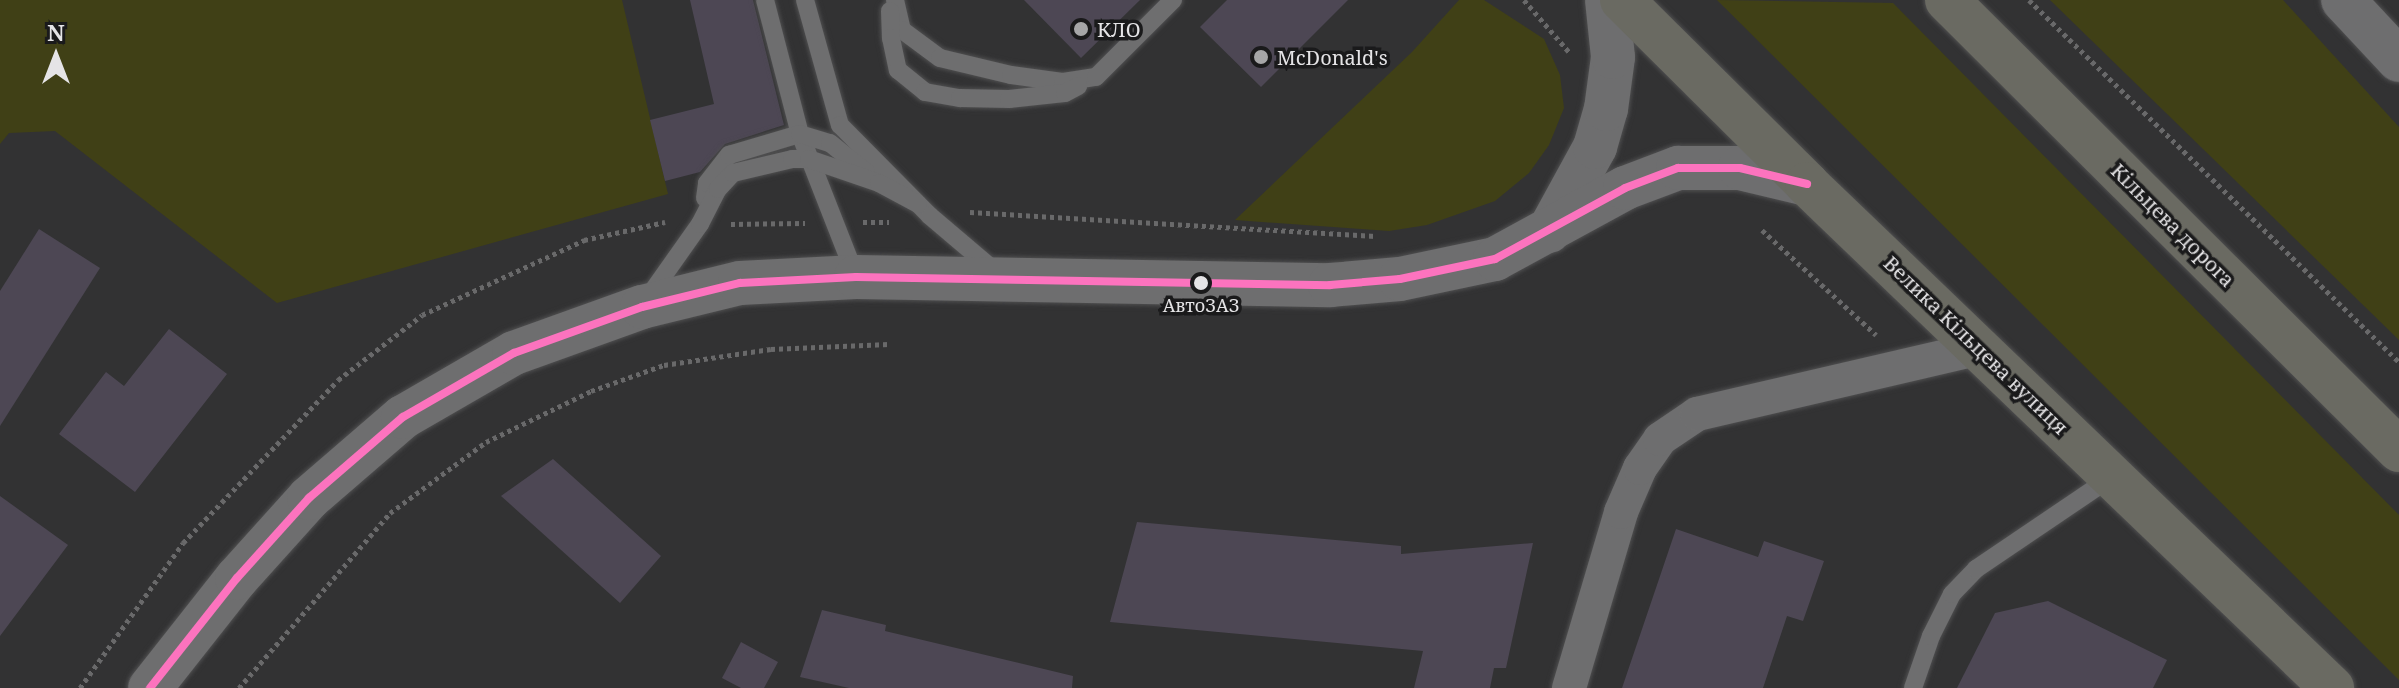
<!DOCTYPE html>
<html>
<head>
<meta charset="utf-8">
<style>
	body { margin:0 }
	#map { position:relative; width:2399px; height:688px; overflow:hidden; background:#323233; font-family:"Noto Serif",serif }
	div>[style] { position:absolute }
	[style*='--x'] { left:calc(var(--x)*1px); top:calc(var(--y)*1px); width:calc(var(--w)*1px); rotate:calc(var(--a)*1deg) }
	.green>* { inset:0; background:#404016 }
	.building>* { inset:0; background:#4d4754 }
	.path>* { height:5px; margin-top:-2.5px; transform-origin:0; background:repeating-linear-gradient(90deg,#69696a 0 4px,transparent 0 8px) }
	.roads { filter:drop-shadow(0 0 2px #4f4f50) drop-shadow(0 0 2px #4f4f50) }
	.service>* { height:18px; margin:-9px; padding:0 9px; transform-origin:9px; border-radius:9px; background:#6e6e6f }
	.minor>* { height:34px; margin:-17px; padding:0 17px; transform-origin:17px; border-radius:17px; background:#6e6e6f }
	.secondary>* { height:44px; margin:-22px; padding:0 22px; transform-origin:22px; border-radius:22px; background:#6e6e6f }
	.trunk>* { height:44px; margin:-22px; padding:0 22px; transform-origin:22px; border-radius:22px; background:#6a6a62 }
	.bus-1>* { height:8px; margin:-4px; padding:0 4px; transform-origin:4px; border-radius:4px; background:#fc73be }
	.dots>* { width:22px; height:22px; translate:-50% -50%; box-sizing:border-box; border:4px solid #1a1a1b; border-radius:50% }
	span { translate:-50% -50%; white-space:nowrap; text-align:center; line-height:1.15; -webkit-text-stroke:7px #1a1a1b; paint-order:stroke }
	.bus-label { font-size:18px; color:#e5e4e6 }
	.poi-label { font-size:20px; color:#e5e4e6 }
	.left { translate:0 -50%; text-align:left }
	.street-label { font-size:20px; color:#e5e4e6 }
	.north { position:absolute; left:16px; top:16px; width:80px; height:80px; -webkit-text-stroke:6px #1a1a1b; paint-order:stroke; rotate:0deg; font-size:22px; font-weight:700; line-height:32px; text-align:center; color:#e5e4e6 }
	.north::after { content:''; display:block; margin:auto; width:28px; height:36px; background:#e5e4e6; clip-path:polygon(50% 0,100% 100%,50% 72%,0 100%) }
</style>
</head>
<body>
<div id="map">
	<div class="green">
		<div style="clip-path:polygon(0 0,622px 0,668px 194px,277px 303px,55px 131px,9px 133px,0 144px)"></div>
		<div style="clip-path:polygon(1459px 0,1484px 0,1544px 39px,1560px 75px,1564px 108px,1549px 145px,1529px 173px,1495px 201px,1427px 225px,1389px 231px,1235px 220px,1412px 52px)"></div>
		<div style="clip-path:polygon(1717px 0,1893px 3px,2399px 515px,2399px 680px)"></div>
		<div style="clip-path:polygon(2050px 0,2283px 0,2399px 127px,2399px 340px)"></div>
	</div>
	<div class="building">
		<div style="clip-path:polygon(690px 0,753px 0,784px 125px,725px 144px,700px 172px,665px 181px,650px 120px,714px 104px)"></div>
		<div style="clip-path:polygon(1024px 0,1140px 0,1081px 58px)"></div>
		<div style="clip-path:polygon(1227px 0,1348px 0,1261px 87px,1200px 27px)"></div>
		<div style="clip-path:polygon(39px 229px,100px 268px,0 426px,0 291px)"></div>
		<div style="clip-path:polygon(169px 329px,227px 374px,135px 492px,59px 434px,106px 372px,124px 386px)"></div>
		<div style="clip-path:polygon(553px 459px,661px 556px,620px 603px,501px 496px)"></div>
		<div style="clip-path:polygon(0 496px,68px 545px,0 636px)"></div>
		<div style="clip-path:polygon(1137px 522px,1401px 546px,1401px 554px,1533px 543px,1506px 668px,1494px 668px,1490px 688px,1414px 688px,1423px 651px,1110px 622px)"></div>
		<div style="clip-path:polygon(1676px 529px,1758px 557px,1764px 541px,1824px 561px,1803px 621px,1787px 616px,1763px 688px,1622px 688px)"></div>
		<div style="clip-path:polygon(2048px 601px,2167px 660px,2153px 688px,1957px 688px,1995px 613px)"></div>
		<div style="clip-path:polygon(822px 610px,886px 625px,885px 631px,1073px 676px,1072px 688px,849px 688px,800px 677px)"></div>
		<div style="clip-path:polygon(741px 642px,778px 662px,764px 688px,741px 688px,722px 678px)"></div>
	</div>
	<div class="path">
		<div style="--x:1524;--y:0;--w:69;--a:49.1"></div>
		<div style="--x:2029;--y:0;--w:518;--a:44.37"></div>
		<div style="--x:970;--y:212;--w:406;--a:3.4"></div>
		<div style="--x:863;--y:222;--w:26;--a:0"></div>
		<div style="--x:731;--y:224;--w:74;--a:-0.8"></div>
		<div style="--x:1762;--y:230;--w:155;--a:42.6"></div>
		<div style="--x:80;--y:688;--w:178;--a:-54.6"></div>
		<div style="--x:183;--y:543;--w:225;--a:-46.4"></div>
		<div style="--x:338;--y:380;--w:106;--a:-37.7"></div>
		<div style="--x:422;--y:315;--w:179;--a:-24.8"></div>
		<div style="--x:584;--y:240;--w:83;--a:-12.5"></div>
		<div style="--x:239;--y:688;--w:231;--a:-49.2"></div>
		<div style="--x:390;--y:513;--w:119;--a:-36.5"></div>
		<div style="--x:486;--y:442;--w:117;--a:-25.9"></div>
		<div style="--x:591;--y:391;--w:77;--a:-19.6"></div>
		<div style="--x:664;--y:365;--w:108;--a:-8.5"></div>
		<div style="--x:771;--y:349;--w:118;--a:-2.4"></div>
	</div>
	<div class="roads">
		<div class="service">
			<div style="--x:765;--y:0;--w:138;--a:75.4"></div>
			<div style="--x:800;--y:134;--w:154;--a:68.6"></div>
			<div style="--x:805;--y:0;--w:130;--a:74.4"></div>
			<div style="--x:840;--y:125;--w:128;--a:45.3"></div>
			<div style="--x:930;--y:216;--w:87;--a:40.3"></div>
			<div style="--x:895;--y:0;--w:31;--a:77"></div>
			<div style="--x:902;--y:30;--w:47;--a:36.4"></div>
			<div style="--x:940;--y:58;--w:73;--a:13.5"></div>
			<div style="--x:1011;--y:75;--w:52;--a:7.7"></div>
			<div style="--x:1063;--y:82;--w:33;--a:-9"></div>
			<div style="--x:1096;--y:77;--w:109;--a:-45"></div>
			<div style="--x:890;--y:11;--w:27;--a:88"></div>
			<div style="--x:891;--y:38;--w:33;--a:78"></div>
			<div style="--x:898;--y:70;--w:35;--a:39"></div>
			<div style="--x:925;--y:92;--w:36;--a:10"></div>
			<div style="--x:960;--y:98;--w:49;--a:1.2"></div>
			<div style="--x:1009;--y:99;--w:56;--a:-6.1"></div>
			<div style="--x:1065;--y:93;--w:15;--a:-28"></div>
			<div style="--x:705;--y:198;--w:15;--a:-82"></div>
			<div style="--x:707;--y:183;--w:36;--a:-52"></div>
			<div style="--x:729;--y:155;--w:74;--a:-16.5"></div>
			<div style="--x:800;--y:134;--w:31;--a:17"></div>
			<div style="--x:830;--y:143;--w:46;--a:38.9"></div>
			<div style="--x:647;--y:299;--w:92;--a:-54.8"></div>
			<div style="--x:700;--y:224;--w:39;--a:-63"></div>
			<div style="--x:718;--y:189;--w:22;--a:-47"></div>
			<div style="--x:733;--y:173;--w:61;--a:-13.3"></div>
			<div style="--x:792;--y:159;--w:17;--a:0"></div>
			<div style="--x:809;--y:159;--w:74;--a:18.9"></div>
			<div style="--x:879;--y:183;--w:44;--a:28.3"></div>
			<div style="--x:1913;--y:688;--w:55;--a:-70.9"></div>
			<div style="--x:1931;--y:636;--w:47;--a:-63.4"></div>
			<div style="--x:1952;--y:594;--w:35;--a:-46"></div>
			<div style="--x:1976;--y:569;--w:164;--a:-34.1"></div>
		</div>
		<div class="minor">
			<div style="--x:1569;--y:688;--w:184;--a:-73.5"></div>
			<div style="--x:1621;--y:512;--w:48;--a:-66.6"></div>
			<div style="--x:1640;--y:468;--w:35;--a:-55"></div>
			<div style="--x:1660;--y:439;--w:45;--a:-34"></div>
			<div style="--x:1697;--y:414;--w:292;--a:-13.1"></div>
		</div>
		<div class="secondary">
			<div style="--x:2343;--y:0;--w:82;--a:47"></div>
			<div style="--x:1549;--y:231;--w:96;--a:-61.3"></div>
			<div style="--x:1595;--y:147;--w:40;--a:-74"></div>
			<div style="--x:1606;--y:109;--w:52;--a:-82.3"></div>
			<div style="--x:1613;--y:57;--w:57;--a:-96"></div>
			<div style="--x:150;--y:688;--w:140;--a:-51.7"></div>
			<div style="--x:237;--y:578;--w:108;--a:-48"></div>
			<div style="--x:309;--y:498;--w:124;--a:-40.8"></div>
			<div style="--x:403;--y:417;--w:128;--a:-30"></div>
			<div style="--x:514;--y:353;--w:136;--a:-19.8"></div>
			<div style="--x:642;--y:307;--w:101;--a:-13.8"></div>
			<div style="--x:740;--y:283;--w:116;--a:-3"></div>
			<div style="--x:856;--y:277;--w:474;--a:1"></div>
			<div style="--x:1330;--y:285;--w:70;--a:-4.9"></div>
			<div style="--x:1400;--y:279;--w:97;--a:-11.9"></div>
			<div style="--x:1495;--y:259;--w:148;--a:-28.6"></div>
			<div style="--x:1625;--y:188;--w:57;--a:-20.7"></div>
			<div style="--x:1678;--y:168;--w:62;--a:0"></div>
			<div style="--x:1740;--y:168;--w:69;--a:13.4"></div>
		</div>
		<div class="trunk">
			<div style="--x:1622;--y:0;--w:261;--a:44.8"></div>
			<div style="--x:1807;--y:184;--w:728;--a:43.83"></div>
			<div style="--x:1947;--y:0;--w:638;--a:44.87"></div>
		</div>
	</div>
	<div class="bus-1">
		<div style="--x:150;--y:688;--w:140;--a:-51.7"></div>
		<div style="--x:237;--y:578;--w:108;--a:-48"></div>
		<div style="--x:309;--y:498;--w:124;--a:-40.8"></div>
		<div style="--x:403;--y:417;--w:128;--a:-30"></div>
		<div style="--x:514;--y:353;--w:136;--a:-19.8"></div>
		<div style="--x:642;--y:307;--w:101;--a:-13.8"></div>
		<div style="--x:740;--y:283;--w:116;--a:-3"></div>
		<div style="--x:856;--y:277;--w:474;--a:1"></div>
		<div style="--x:1330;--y:285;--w:70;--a:-4.9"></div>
		<div style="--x:1400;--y:279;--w:97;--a:-11.9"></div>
		<div style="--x:1495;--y:259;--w:148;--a:-28.6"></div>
		<div style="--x:1625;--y:188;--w:57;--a:-20.7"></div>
		<div style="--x:1678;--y:168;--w:62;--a:0"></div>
		<div style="--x:1740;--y:168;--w:69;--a:13.4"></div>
	</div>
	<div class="dots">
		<div style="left:1081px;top:29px;background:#a6a6a7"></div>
		<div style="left:1261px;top:57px;background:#a6a6a7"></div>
		<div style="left:1201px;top:283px;background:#e5e4e6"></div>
	</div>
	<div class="bus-label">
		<span style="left:1201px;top:305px">АвтоЗАЗ</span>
	</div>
	<div class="poi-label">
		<span class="left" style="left:1097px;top:29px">КЛО</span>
		<span class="left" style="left:1277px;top:57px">McDonald's</span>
	</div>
	<div class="street-label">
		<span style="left:2173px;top:225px;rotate:45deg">Кільцева дорога</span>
		<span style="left:1976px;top:345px;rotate:44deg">Велика Кільцева вулиця</span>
	</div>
	<div class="north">N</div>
</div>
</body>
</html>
